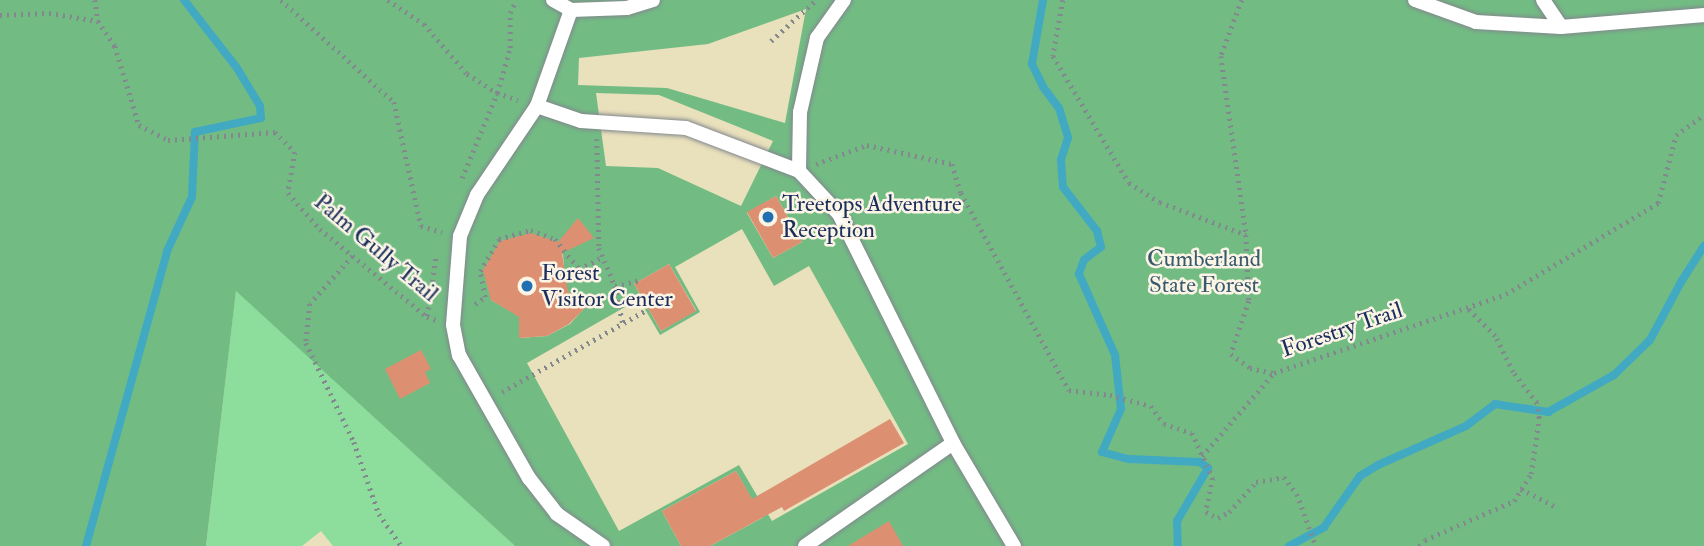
<!DOCTYPE html>
<html>
<head>
<meta charset="utf-8">
<style>
	body { margin:0 }
	#map { position:relative; width:1704px; height:546px; overflow:hidden; background:#e9e0bc; font-family:"IM FELL Double Pica",serif }
	div>[style] { position:absolute }
	[style*='--x'] { left:calc(var(--x)*1px); top:calc(var(--y)*1px); width:calc(var(--w)*1px); rotate:calc(var(--a)*1deg) }
	.green>* { inset:0; background:#8ddd9c }
	.forest>* { inset:0; background:#72bc84 }
	.stream>* { height:8px; margin:-4px; padding:0 4px; transform-origin:4px; border-radius:4px; background:#41a9c1 }
	.building>* { inset:0; background:#dd9071 }
	.path>* { height:4.5px; margin-top:-2.25px; transform-origin:0; background:repeating-linear-gradient(90deg,#82888d 0 2px,transparent 0 7px) }
	.roads { filter:drop-shadow(0 0 2px #82888d) drop-shadow(0 0 2px #82888d) }
	.service>* { height:14px; margin:-7px; padding:0 7px; transform-origin:7px; border-radius:7px; background:#fff }
	.dots>* { width:19px; height:19px; translate:-50% -50%; box-sizing:border-box; border:4px solid #fcf5e5; border-radius:50% }
	span { translate:-50% -50%; white-space:nowrap; text-align:center; line-height:1.15; -webkit-text-stroke:5px #fcf5e5; paint-order:stroke }
	.poi-label { font-size:23px; color:#1b2f5e }
	.left { translate:0 -50%; text-align:left }
	.street-label { font-size:23px; color:#1b2f5e }
	.park-label { font-size:23px; color:#385a6e }
</style>
</head>
<body>
<div id="map">
	<div class="green">
		<div style="clip-path:polygon(236px 290px,515px 546px,333px 546px,321px 531px,302px 546px,206px 546px)"></div>
	</div>
	<div class="forest">
		<div style="clip-path:polygon(evenodd,0 0,1704px 0,1704px 546px,710px 546px,762px 518px,736px 471px,662px 511px,681px 546px,515px 546px,236px 291px,206px 546px,0 546px,0 0,806px 9px,785px 123px,667px 88px,578px 85px,579px 58px,708px 44px,806px 9px,0 0,596px 93px,659px 95px,773px 141px,741px 206px,658px 168px,606px 166px,596px 93px,0 0,776px 196px,802px 242px,773px 258px,747px 213px,776px 196px,0 0,742px 229px,774px 286px,809px 266px,908px 444px,772px 521px,739px 465px,619px 531px,527px 363px,639px 299px,660px 335px,700px 312px,675px 267px,742px 229px,0 0,554px 241px,563px 255px,566px 291px,588px 304px,570px 324px,547px 336px,520px 338px,519px 316px,491px 300px,554px 241px,0 0,669px 264px,696px 310px,661px 331px,634px 284px,669px 264px)"></div>
	</div>
	<div class="stream">
		<div style="--x:1043;--y:0;--w:65;--a:99.8"></div>
		<div style="--x:1032;--y:64;--w:25;--a:64"></div>
		<div style="--x:1043;--y:87;--w:26;--a:53"></div>
		<div style="--x:1059;--y:108;--w:31;--a:73"></div>
		<div style="--x:1068;--y:138;--w:23;--a:108"></div>
		<div style="--x:1061;--y:160;--w:27;--a:86"></div>
		<div style="--x:1063;--y:187;--w:56;--a:52.3"></div>
		<div style="--x:1097;--y:231;--w:16;--a:76"></div>
		<div style="--x:1101;--y:247;--w:21;--a:143"></div>
		<div style="--x:1084;--y:260;--w:15;--a:110"></div>
		<div style="--x:1079;--y:274;--w:89;--a:66"></div>
		<div style="--x:1115;--y:355;--w:54;--a:83.7"></div>
		<div style="--x:1121;--y:409;--w:47;--a:113.8"></div>
		<div style="--x:1102;--y:452;--w:28;--a:15"></div>
		<div style="--x:1129;--y:459;--w:71;--a:2.4"></div>
		<div style="--x:1200;--y:462;--w:10;--a:37"></div>
		<div style="--x:1208;--y:468;--w:61;--a:120.3"></div>
		<div style="--x:1177;--y:521;--w:25;--a:88"></div>
		<div style="--x:86;--y:546;--w:306;--a:-74.6"></div>
		<div style="--x:167;--y:251;--w:60;--a:-65.2"></div>
		<div style="--x:192;--y:197;--w:65;--a:-87.4"></div>
		<div style="--x:195;--y:132;--w:67;--a:-12"></div>
		<div style="--x:261;--y:118;--w:12;--a:-95"></div>
		<div style="--x:260;--y:106;--w:44;--a:-121.2"></div>
		<div style="--x:237;--y:68;--w:86;--a:-127.9"></div>
		<div style="--x:1289;--y:546;--w:40;--a:-28"></div>
		<div style="--x:1324;--y:527;--w:62;--a:-54.8"></div>
		<div style="--x:1360;--y:476;--w:21;--a:-31"></div>
		<div style="--x:1378;--y:465;--w:96;--a:-23.9"></div>
		<div style="--x:1466;--y:426;--w:36;--a:-37"></div>
		<div style="--x:1495;--y:404;--w:54;--a:8.6"></div>
		<div style="--x:1548;--y:412;--w:76;--a:-29.3"></div>
		<div style="--x:1614;--y:375;--w:50;--a:-44.2"></div>
		<div style="--x:1650;--y:340;--w:66;--a:-61.9"></div>
		<div style="--x:1681;--y:282;--w:43;--a:-57.4"></div>
	</div>
	<div class="building">
		<div style="clip-path:polygon(776px 196px,802px 242px,773px 258px,747px 212px)"></div>
		<div style="clip-path:polygon(578px 218px,594px 238px,562px 253px,568px 292px,589px 304px,569px 324px,547px 336px,519px 338px,519px 317px,491px 300px,483px 270px,500px 241px,531px 233px,558px 242px)"></div>
		<div style="clip-path:polygon(669px 264px,696px 311px,661px 331px,634px 284px)"></div>
		<div style="clip-path:polygon(421px 350px,431px 369px,425px 372px,430px 383px,400px 399px,385px 369px)"></div>
		<div style="clip-path:polygon(890px 419px,904px 443px,784px 511px,782px 507px,710px 546px,681px 546px,662px 511px,736px 471px,752px 499px)"></div>
		<div style="clip-path:polygon(889px 521px,903px 546px,848px 546px)"></div>
	</div>
	<div class="path">
		<div style="--x:95;--y:0;--w:21;--a:82"></div>
		<div style="--x:98;--y:21;--w:30;--a:56"></div>
		<div style="--x:115;--y:46;--w:83;--a:73.1"></div>
		<div style="--x:139;--y:125;--w:33;--a:27"></div>
		<div style="--x:168;--y:140;--w:107;--a:-4.3"></div>
		<div style="--x:275;--y:132;--w:28;--a:45"></div>
		<div style="--x:295;--y:152;--w:42;--a:99.7"></div>
		<div style="--x:288;--y:193;--w:48;--a:48.4"></div>
		<div style="--x:320;--y:229;--w:139;--a:39.4"></div>
		<div style="--x:427;--y:317;--w:9;--a:18"></div>
		<div style="--x:281;--y:0;--w:152;--a:42.1"></div>
		<div style="--x:394;--y:102;--w:127;--a:77.7"></div>
		<div style="--x:421;--y:226;--w:22;--a:16"></div>
		<div style="--x:388;--y:0;--w:43;--a:33.7"></div>
		<div style="--x:424;--y:24;--w:66;--a:49.3"></div>
		<div style="--x:467;--y:74;--w:36;--a:32"></div>
		<div style="--x:497;--y:93;--w:22;--a:18"></div>
		<div style="--x:1063;--y:0;--w:57;--a:100.1"></div>
		<div style="--x:1053;--y:56;--w:148;--a:59.1"></div>
		<div style="--x:1129;--y:183;--w:36;--a:32"></div>
		<div style="--x:1160;--y:202;--w:92;--a:21"></div>
		<div style="--x:1242;--y:0;--w:60;--a:110.6"></div>
		<div style="--x:1221;--y:56;--w:181;--a:82"></div>
		<div style="--x:1246;--y:235;--w:66;--a:87.4"></div>
		<div style="--x:1249;--y:301;--w:56;--a:108.8"></div>
		<div style="--x:1231;--y:354;--w:24;--a:36"></div>
		<div style="--x:1250;--y:368;--w:25;--a:12"></div>
		<div style="--x:1274;--y:373;--w:245;--a:-18.8"></div>
		<div style="--x:1506;--y:294;--w:177;--a:-30.9"></div>
		<div style="--x:1658;--y:203;--w:70;--a:-75.2"></div>
		<div style="--x:1676;--y:135;--w:34;--a:-36"></div>
		<div style="--x:0;--y:15;--w:49;--a:-2.3"></div>
		<div style="--x:49;--y:13;--w:50;--a:9.3"></div>
		<div style="--x:771;--y:41;--w:61;--a:-42.3"></div>
		<div style="--x:597;--y:139;--w:109;--a:88.9"></div>
		<div style="--x:599;--y:248;--w:41;--a:67.2"></div>
		<div style="--x:615;--y:286;--w:38;--a:78"></div>
		<div style="--x:816;--y:164;--w:54;--a:-20.4"></div>
		<div style="--x:867;--y:145;--w:87;--a:12.6"></div>
		<div style="--x:952;--y:164;--w:30;--a:73"></div>
		<div style="--x:961;--y:193;--w:225;--a:61.3"></div>
		<div style="--x:1069;--y:390;--w:41;--a:7"></div>
		<div style="--x:1110;--y:395;--w:42;--a:15"></div>
		<div style="--x:1151;--y:406;--w:22;--a:54"></div>
		<div style="--x:1164;--y:424;--w:29;--a:18"></div>
		<div style="--x:1192;--y:433;--w:50;--a:65"></div>
		<div style="--x:1213;--y:478;--w:35;--a:102"></div>
		<div style="--x:1206;--y:512;--w:13;--a:27"></div>
		<div style="--x:1218;--y:518;--w:13;--a:-29"></div>
		<div style="--x:1229;--y:512;--w:40;--a:-48"></div>
		<div style="--x:1256;--y:482;--w:28;--a:-10"></div>
		<div style="--x:1284;--y:477;--w:21;--a:53"></div>
		<div style="--x:1297;--y:494;--w:55;--a:69.9"></div>
		<div style="--x:462;--y:178;--w:92;--a:-67.6"></div>
		<div style="--x:497;--y:93;--w:47;--a:-73.9"></div>
		<div style="--x:510;--y:48;--w:35;--a:-90"></div>
		<div style="--x:510;--y:13;--w:14;--a:-65"></div>
		<div style="--x:353;--y:256;--w:64;--a:131.9"></div>
		<div style="--x:310;--y:304;--w:39;--a:96"></div>
		<div style="--x:306;--y:343;--w:110;--a:64.1"></div>
		<div style="--x:354;--y:442;--w:76;--a:70.9"></div>
		<div style="--x:379;--y:514;--w:39;--a:55"></div>
		<div style="--x:615;--y:286;--w:27;--a:-13"></div>
		<div style="--x:475;--y:304;--w:12;--a:-35"></div>
		<div style="--x:485;--y:297;--w:26;--a:-101"></div>
		<div style="--x:480;--y:271;--w:37;--a:-59"></div>
		<div style="--x:499;--y:239;--w:33;--a:-16"></div>
		<div style="--x:531;--y:230;--w:26;--a:21"></div>
		<div style="--x:555;--y:239;--w:38;--a:51"></div>
		<div style="--x:579;--y:269;--w:27;--a:-27"></div>
		<div style="--x:427;--y:316;--w:62;--a:-81.6"></div>
		<div style="--x:502;--y:392;--w:168;--a:-29.6"></div>
		<div style="--x:1202;--y:456;--w:110;--a:-49.1"></div>
		<div style="--x:1521;--y:489;--w:38;--a:27"></div>
		<div style="--x:1419;--y:546;--w:8;--a:-45"></div>
		<div style="--x:1425;--y:540;--w:97;--a:-23.7"></div>
		<div style="--x:1514;--y:501;--w:32;--a:-58"></div>
		<div style="--x:1531;--y:474;--w:57;--a:-81.9"></div>
		<div style="--x:1539;--y:418;--w:15;--a:-98"></div>
		<div style="--x:1537;--y:403;--w:39;--a:-128"></div>
		<div style="--x:1513;--y:372;--w:40;--a:-116.6"></div>
		<div style="--x:1495;--y:336;--w:42;--a:-135"></div>
	</div>
	<div class="roads">
		<div class="service">
			<div style="--x:553;--y:0;--w:21;--a:29"></div>
			<div style="--x:571;--y:10;--w:56;--a:-2"></div>
			<div style="--x:627;--y:8;--w:27;--a:-17"></div>
			<div style="--x:844;--y:0;--w:47;--a:125.4"></div>
			<div style="--x:817;--y:38;--w:76;--a:102.9"></div>
			<div style="--x:800;--y:112;--w:59;--a:91"></div>
			<div style="--x:799;--y:171;--w:59;--a:47.1"></div>
			<div style="--x:839;--y:214;--w:256;--a:63.5"></div>
			<div style="--x:953;--y:443;--w:120;--a:59.4"></div>
			<div style="--x:1415;--y:0;--w:65;--a:19.8"></div>
			<div style="--x:1476;--y:22;--w:85;--a:3.4"></div>
			<div style="--x:1561;--y:27;--w:144;--a:-4.8"></div>
			<div style="--x:1543;--y:0;--w:32;--a:56"></div>
			<div style="--x:571;--y:10;--w:102;--a:109.5"></div>
			<div style="--x:537;--y:106;--w:107;--a:124"></div>
			<div style="--x:477;--y:195;--w:44;--a:112.5"></div>
			<div style="--x:460;--y:236;--w:89;--a:94.5"></div>
			<div style="--x:453;--y:325;--w:31;--a:79"></div>
			<div style="--x:459;--y:355;--w:142;--a:60.4"></div>
			<div style="--x:529;--y:478;--w:46;--a:52.1"></div>
			<div style="--x:557;--y:514;--w:56;--a:34.8"></div>
			<div style="--x:537;--y:106;--w:46;--a:18.8"></div>
			<div style="--x:581;--y:121;--w:105;--a:3.8"></div>
			<div style="--x:686;--y:128;--w:121;--a:20.8"></div>
			<div style="--x:805;--y:546;--w:180;--a:-34.8"></div>
		</div>
	</div>
	<div class="dots">
		<div style="left:768px;top:217px;background:#1f6fb2"></div>
		<div style="left:527px;top:286px;background:#1f6fb2"></div>
	</div>
	<div class="poi-label">
		<span class="left" style="left:782px;top:217px">Treetops Adventure<br>Reception</span>
		<span class="left" style="left:541px;top:286px">Forest<br>Visitor Center</span>
	</div>
	<div class="street-label">
		<span style="left:376px;top:248px;rotate:40deg">Palm Gully Trail</span>
		<span style="left:1342px;top:330px;rotate:-19deg">Forestry Trail</span>
	</div>
	<div class="park-label">
		<span style="left:1204px;top:272px">Cumberland<br>State Forest</span>
	</div>
</div>
</body>
</html>
